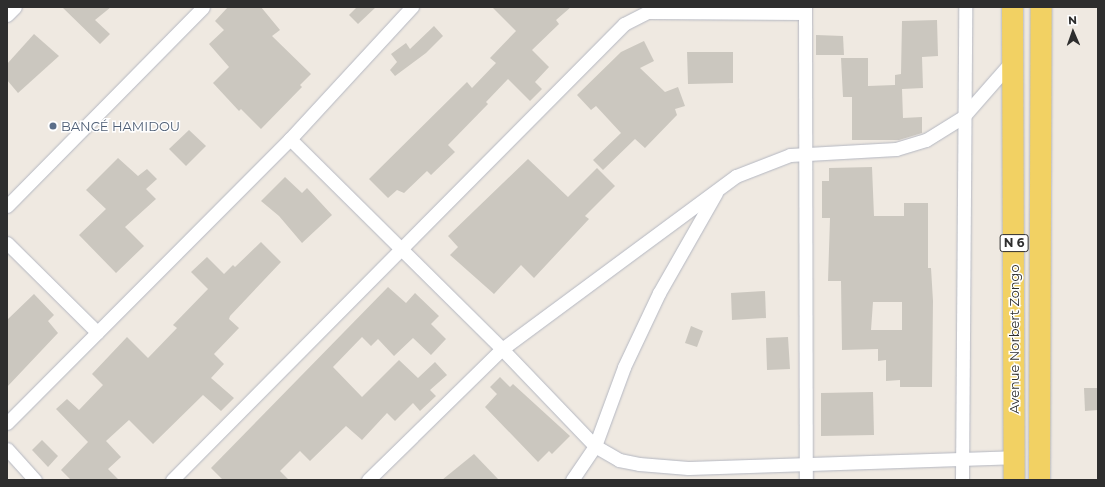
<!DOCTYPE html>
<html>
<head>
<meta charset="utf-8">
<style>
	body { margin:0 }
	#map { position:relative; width:1105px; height:487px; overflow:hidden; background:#efe9e1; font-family:Montserrat,sans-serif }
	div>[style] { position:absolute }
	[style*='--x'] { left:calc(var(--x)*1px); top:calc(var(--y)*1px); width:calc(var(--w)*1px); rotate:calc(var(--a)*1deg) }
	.building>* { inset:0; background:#cbc7bf }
	.roads { filter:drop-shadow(0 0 1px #b4b7c1) drop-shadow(0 0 1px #b4b7c1) }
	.minor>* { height:13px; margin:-6.5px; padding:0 6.5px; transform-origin:6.5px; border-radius:6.5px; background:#fff }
	.primary>* { height:21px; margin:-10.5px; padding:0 10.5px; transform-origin:10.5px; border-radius:10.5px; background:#f2d163 }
	.dots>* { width:11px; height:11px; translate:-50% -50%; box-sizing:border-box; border:2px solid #fff; border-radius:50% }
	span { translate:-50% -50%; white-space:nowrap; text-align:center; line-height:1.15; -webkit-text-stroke:3px #fff; paint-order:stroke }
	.shield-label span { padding:1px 3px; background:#fff; border:1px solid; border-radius:3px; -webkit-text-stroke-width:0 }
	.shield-label { font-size:12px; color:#2e2e2e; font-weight:700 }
	.service-label { font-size:13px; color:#4e5e75 }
	.left { translate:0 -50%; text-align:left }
	.street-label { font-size:13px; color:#2e2e2e }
	.frame { position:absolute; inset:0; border:8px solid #2e2e2e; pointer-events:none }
	.north { position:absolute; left:1053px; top:12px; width:40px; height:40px; -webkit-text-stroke:3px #fff; paint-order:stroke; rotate:358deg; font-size:11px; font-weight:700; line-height:16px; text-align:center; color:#2e2e2e }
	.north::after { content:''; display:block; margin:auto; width:14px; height:18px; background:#2e2e2e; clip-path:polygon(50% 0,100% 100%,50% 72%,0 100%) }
</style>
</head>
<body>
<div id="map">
	<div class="building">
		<div style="clip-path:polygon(62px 7px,111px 7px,95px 20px,110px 34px,100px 44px)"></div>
		<div style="clip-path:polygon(228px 7px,261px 7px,280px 30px,272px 36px,311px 74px,300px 85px,302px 87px,261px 129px,241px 109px,239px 111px,213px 83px,229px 67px,209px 44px,224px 30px,215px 21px)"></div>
		<div style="clip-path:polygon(357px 7px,376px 7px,358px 24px,349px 15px)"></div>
		<div style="clip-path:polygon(492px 7px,571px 7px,556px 20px,559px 24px,532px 50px,549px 67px,535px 82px,542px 89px,530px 101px,508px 79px,486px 102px,488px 104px,448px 145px,455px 152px,431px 175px,427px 171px,404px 193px,397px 190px,388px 198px,369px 179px,467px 82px,472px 88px,496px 63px,490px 58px,516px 31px)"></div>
		<div style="clip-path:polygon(937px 20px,938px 56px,922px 57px,923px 88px,902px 89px,903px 118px,922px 117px,922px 133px,899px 140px,852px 140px,852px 97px,843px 97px,841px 58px,868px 58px,868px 86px,895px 85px,895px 75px,901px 74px,902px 21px)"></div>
		<div style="clip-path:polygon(434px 26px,443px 36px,426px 53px,395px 76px,390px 70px,397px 62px,391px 54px,406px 43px,410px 49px)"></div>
		<div style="clip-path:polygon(34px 34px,59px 56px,18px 93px,7px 80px,7px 64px)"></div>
		<div style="clip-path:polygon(816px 35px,843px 36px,844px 55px,816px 55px)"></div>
		<div style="clip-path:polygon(644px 41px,654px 61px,640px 68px,665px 92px,678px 87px,685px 106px,675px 109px,677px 115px,645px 148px,635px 139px,603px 170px,593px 160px,621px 133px,596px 106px,591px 110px,577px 95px,621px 52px)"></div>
		<div style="clip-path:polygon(687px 52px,733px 52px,733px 83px,688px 84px)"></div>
		<div style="clip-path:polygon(189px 130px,206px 146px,186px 166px,169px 149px)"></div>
		<div style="clip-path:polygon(118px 158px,138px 176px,147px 169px,157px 179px,146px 189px,156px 199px,125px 227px,144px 246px,116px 273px,79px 235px,106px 209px,86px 190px)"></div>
		<div style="clip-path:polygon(528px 159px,568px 197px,597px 168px,615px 186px,585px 216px,589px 219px,534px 278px,521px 265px,494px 294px,450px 255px,458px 247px,448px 236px)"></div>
		<div style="clip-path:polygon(evenodd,872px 167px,874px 216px,904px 216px,904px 203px,928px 203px,928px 268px,931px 268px,933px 301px,932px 387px,900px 387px,900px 380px,886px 381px,886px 360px,878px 361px,878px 349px,842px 350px,841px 281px,828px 281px,830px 218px,822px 218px,822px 181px,829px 181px,829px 168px,872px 167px,873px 302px,902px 302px,902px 330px,871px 330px,873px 302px)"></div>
		<div style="clip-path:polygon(285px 177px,302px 193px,307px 188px,332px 215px,302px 243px,279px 216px,261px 201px)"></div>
		<div style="clip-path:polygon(261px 242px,281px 262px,230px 316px,229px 319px,239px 328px,214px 354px,224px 364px,211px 378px,234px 398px,221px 411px,203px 395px,153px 444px,129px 420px,106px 441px,121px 457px,108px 469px,119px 480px,71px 480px,61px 470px,88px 442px,56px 409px,67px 399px,79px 410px,103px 385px,92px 374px,127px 337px,148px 358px,177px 328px,173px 325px,208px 289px,191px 272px,207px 257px,224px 274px,233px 265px,235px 267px)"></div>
		<div style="clip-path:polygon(388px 287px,406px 303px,415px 293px,439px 316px,431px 324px,446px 339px,431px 355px,413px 338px,394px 356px,378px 339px,371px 346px,362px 337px,333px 367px,362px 397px,399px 360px,418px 378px,435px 362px,447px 375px,430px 390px,436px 396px,420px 411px,413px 403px,395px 421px,387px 413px,362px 440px,346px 426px,310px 461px,300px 451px,280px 471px,289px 480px,223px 480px,211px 468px)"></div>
		<div style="clip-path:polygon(765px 291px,766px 318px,732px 320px,731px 293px)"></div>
		<div style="clip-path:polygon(34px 294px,54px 315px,48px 321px,58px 333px,7px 387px,7px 320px)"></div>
		<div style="clip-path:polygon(691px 326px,703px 331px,697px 347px,685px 343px)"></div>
		<div style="clip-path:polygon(788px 337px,790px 369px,767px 370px,766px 338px)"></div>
		<div style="clip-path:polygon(500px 377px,510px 387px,513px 384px,570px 436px,552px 454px,549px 451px,538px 462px,485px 407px,497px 394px,490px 387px)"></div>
		<div style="clip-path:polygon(1084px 388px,1098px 388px,1098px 410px,1085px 411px)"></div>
		<div style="clip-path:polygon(873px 392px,874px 435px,821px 436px,821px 393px)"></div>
		<div style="clip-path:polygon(42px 440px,58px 456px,48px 467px,32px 450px)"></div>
		<div style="clip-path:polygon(474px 454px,499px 480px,442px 480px)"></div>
	</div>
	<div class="roads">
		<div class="minor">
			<div style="--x:805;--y:7;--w:473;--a:89.9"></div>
			<div style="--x:7;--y:15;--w:11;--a:-45"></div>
			<div style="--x:290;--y:139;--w:298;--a:44.7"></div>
			<div style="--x:502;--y:349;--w:134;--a:46.2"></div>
			<div style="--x:595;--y:446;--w:28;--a:30"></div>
			<div style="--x:619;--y:460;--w:20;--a:11"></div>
			<div style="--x:639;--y:464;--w:49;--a:4.7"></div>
			<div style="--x:688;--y:468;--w:326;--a:-1.9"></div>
			<div style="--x:7;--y:206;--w:279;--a:-45.4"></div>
			<div style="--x:7;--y:243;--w:127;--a:44.7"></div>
			<div style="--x:7;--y:423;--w:401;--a:-45.1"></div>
			<div style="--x:290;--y:139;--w:180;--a:-47.3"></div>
			<div style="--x:7;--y:449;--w:42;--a:47.9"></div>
			<div style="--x:172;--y:480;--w:642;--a:-45.25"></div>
			<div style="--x:624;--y:24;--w:27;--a:-27"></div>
			<div style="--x:648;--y:12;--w:156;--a:0.4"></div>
			<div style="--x:368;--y:480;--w:187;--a:-44.4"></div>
			<div style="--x:502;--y:349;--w:291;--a:-36.5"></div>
			<div style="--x:736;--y:176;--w:58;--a:-21.3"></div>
			<div style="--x:790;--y:155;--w:106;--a:-3.2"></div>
			<div style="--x:896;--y:149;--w:31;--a:-17"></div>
			<div style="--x:926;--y:140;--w:44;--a:-31.9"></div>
			<div style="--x:963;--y:117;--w:74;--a:-48.8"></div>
			<div style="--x:572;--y:480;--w:41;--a:-55.9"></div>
			<div style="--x:595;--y:446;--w:84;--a:-69.8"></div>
			<div style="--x:624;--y:367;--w:82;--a:-64.7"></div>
			<div style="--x:659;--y:293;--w:115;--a:-60.3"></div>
			<div style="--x:962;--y:480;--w:473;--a:-89.6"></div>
		</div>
		<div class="primary">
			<div style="--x:1012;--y:7;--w:473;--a:89.8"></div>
			<div style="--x:1039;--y:480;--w:473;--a:-89.8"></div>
		</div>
	</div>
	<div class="dots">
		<div style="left:53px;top:126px;background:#5c6f8a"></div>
	</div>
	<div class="shield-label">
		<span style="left:1014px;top:243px">N 6</span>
	</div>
	<div class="service-label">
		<span class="left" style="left:61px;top:126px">BANCÉ HAMIDOU</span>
	</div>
	<div class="street-label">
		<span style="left:1014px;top:339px;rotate:-90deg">Avenue Norbert Zongo</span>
	</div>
	<div class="frame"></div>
	<div class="north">N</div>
</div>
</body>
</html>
